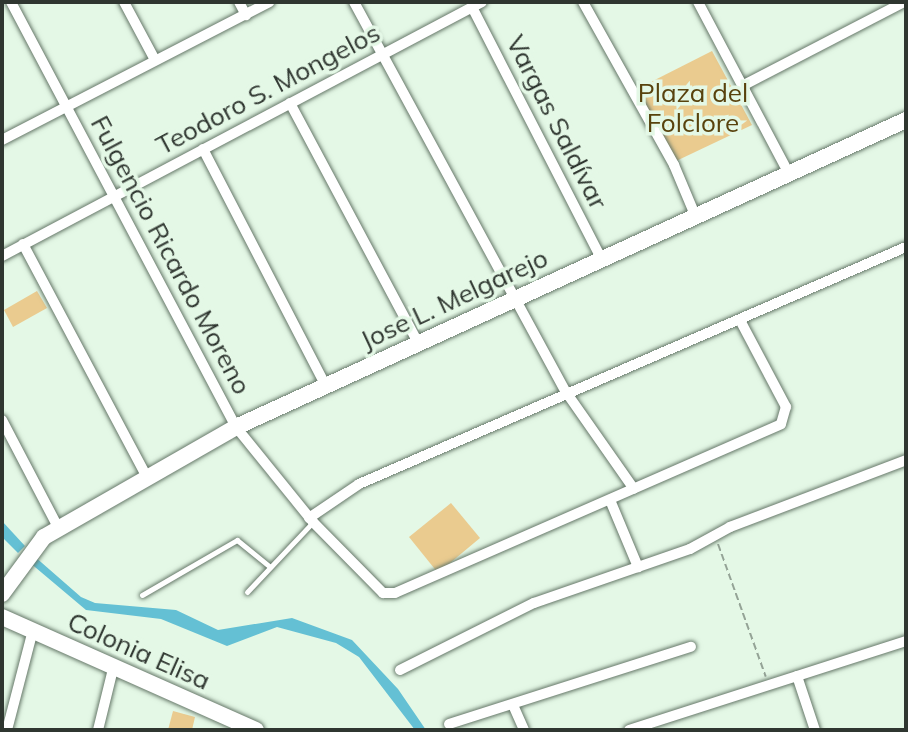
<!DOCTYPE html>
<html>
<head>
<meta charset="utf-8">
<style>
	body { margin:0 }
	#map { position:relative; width:908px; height:732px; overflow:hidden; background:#e4f8e6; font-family:Mulish,sans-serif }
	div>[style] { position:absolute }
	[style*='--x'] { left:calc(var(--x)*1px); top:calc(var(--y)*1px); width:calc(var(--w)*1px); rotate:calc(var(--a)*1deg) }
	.green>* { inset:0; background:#eacb8f }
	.water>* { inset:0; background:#64c0d4 }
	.path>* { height:2px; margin-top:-1px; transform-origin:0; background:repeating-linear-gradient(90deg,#94a396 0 7px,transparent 0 10.5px) }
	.roads { filter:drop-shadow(0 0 2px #667869) drop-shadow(0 0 2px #667869) }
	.lane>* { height:5px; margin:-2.5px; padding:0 2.5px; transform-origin:2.5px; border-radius:2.5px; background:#fff }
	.street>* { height:10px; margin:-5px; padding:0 5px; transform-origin:5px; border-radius:5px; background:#fff }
	.secondary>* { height:16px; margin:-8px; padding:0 8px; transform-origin:8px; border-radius:8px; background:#fff }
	span { translate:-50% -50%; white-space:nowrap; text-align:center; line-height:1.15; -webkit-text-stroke:7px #e4f8e6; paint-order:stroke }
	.street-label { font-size:26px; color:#2f3630 }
	.park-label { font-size:26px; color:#58420d }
	.frame { position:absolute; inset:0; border:4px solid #2f3630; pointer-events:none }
</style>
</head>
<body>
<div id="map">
	<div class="green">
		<div style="clip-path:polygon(712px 51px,752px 125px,674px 162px,635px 90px)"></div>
		<div style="clip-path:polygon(37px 291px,47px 308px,13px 327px,4px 310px)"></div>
		<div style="clip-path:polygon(451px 503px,480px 538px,438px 573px,409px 537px)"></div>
		<div style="clip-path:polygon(173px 711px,195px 717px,192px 730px,168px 730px)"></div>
	</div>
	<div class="water">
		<div style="clip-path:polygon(2px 521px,25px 546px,18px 553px,2px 537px)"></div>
		<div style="clip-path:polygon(34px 556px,81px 597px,95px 603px,176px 610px,218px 630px,292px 618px,352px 640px,398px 689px,426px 730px,415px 730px,359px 657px,336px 643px,277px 627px,227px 646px,161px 619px,86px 610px,29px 562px)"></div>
	</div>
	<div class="path">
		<div style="--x:718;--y:544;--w:141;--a:70.2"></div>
	</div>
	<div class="roads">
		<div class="lane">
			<div style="--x:247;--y:592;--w:95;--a:-46.7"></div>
			<div style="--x:142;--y:595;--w:110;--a:-30.1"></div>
			<div style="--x:237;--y:540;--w:41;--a:39.1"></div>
		</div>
		<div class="street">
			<div style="--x:11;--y:2;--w:481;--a:62.1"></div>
			<div style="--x:236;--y:427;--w:122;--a:51"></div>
			<div style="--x:313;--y:522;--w:100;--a:45.4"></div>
			<div style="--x:383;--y:593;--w:12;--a:0"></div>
			<div style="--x:395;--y:593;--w:421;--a:-23.6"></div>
			<div style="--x:781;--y:424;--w:18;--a:-74"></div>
			<div style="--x:786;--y:407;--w:98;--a:-117.9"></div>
			<div style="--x:124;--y:2;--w:66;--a:61.9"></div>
			<div style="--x:239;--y:2;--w:15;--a:62"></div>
			<div style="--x:354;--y:2;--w:444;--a:61.5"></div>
			<div style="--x:566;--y:392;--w:118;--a:55"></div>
			<div style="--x:583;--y:2;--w:187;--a:60.8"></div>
			<div style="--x:674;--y:165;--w:54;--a:67.2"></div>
			<div style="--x:698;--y:2;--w:192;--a:62.1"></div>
			<div style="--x:472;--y:7;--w:282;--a:62.8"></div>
			<div style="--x:744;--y:85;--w:180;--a:-27.4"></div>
			<div style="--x:290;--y:103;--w:272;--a:61.9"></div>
			<div style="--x:2;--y:140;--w:301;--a:-27.3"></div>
			<div style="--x:203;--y:149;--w:267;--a:62.6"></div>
			<div style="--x:23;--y:244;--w:262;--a:62"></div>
			<div style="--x:2;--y:256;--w:543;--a:-27.89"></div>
			<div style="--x:2;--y:420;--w:121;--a:62.4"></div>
			<div style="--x:610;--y:500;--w:73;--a:67.3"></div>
			<div style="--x:309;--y:518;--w:60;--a:-34.2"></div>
			<div style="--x:359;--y:484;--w:596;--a:-23.43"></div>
			<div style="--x:400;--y:670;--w:150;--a:-26.6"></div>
			<div style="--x:534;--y:603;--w:165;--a:-19.1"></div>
			<div style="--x:690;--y:549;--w:46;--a:-28.8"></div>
			<div style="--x:730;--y:527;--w:188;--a:-20.8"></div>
			<div style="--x:797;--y:676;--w:57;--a:71.6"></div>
			<div style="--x:513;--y:705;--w:27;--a:66"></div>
			<div style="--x:449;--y:724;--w:254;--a:-17.7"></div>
			<div style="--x:7;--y:730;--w:103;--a:-75.4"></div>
			<div style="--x:98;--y:730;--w:67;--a:-76.2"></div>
			<div style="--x:629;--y:730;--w:291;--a:-17.8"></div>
		</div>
		<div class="secondary">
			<div style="--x:2;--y:594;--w:71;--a:-53.6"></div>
			<div style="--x:44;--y:537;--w:221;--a:-29.8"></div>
			<div style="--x:236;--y:427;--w:737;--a:-24.62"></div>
			<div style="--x:2;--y:617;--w:278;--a:24"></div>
		</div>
	</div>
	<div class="street-label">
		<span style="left:268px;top:89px;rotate:-28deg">Teodoro S. Mongelos</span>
		<span style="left:557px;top:122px;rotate:63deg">Vargas Saldívar</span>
		<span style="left:171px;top:255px;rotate:62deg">Fulgencio Ricardo Moreno</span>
		<span style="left:454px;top:299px;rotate:-25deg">Jose L. Melgarejo</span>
		<span style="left:139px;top:651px;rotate:24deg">Colonia Elisa</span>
	</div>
	<div class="park-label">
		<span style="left:693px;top:108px">Plaza del<br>Folclore</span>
	</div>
	<div class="frame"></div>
</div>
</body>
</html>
